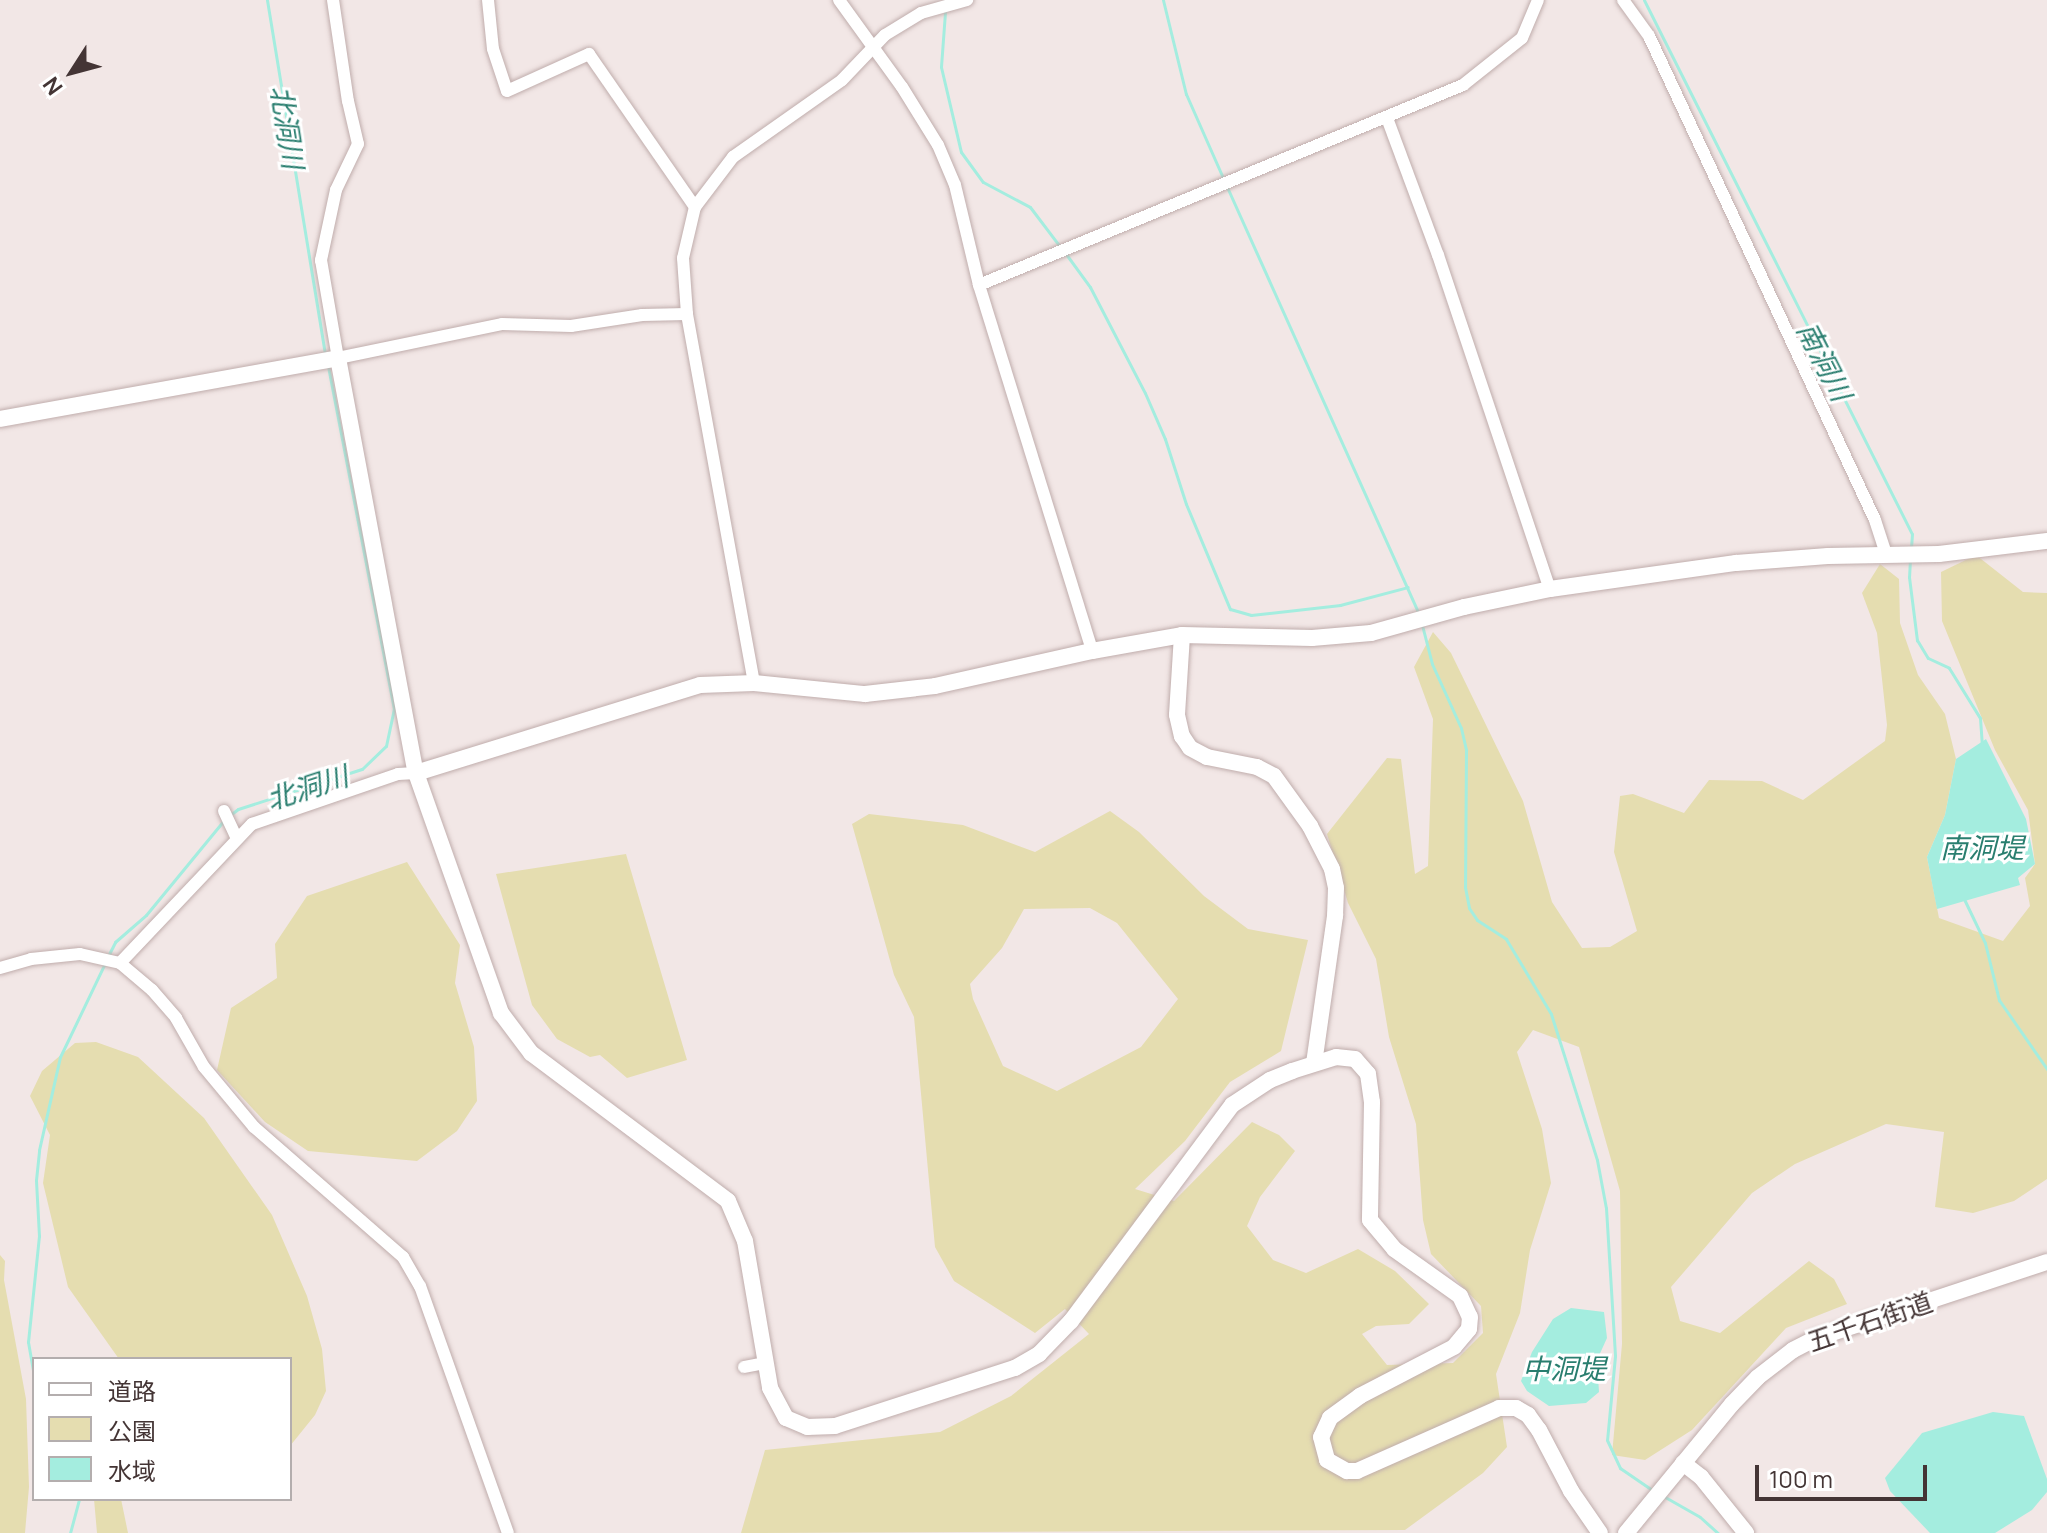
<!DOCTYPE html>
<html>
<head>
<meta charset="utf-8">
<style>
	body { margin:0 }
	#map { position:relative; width:2047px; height:1533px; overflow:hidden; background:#f2e7e6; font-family:Manrope,"Noto Sans JP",sans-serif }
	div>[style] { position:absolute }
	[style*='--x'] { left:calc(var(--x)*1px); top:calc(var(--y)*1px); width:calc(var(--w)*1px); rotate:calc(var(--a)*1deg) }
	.green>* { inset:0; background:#e5ddb0 }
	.water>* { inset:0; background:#a4eddf }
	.stream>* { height:3px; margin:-1.5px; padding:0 1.5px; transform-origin:1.5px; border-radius:1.5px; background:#a4eddf }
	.roads { filter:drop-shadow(0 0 2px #c0adac) drop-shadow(0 0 2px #c0adac) }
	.minor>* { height:12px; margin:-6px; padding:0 6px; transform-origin:6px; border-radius:6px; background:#fff }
	.tertiary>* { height:16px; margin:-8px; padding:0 8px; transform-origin:8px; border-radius:8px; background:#fff }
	span { translate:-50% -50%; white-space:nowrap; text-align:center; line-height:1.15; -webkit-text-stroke:6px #fff; paint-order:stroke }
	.street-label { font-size:26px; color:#443535 }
	.water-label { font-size:28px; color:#297e6f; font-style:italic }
	.legend { position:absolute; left:32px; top:1357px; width:260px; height:144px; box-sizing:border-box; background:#fff; border:2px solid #b4aeae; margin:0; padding:10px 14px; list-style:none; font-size:24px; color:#443535 }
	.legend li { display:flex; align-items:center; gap:16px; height:40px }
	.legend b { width:40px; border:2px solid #b4aeae }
	.north { position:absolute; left:32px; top:32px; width:80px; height:80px; -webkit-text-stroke:6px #fff; paint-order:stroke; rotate:234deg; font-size:22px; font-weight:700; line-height:32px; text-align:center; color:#443535 }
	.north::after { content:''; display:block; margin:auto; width:28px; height:36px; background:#443535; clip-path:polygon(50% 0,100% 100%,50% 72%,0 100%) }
	.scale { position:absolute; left:1755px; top:1465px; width:172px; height:36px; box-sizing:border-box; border:4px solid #443535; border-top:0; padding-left:10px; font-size:24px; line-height:28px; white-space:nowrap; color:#443535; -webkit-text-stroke:6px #fff; paint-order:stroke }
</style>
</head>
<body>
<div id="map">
	<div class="green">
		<div style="clip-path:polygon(evenodd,1976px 555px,2023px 592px,2047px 593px,2047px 1179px,2014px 1201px,1973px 1213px,1935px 1207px,1944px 1132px,1886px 1124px,1795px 1164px,1752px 1193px,1671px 1287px,1680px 1321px,1720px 1333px,1809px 1261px,1834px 1279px,1847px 1304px,1786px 1328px,1692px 1430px,1645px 1460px,1612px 1455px,1622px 1344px,1620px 1191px,1579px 1047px,1533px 1030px,1517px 1052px,1542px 1129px,1551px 1183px,1530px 1250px,1520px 1313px,1496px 1374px,1507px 1447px,1483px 1473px,1405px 1530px,741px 1533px,765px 1450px,940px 1432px,1011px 1396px,1089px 1334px,1065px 1309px,1035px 1333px,954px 1281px,935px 1247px,914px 1017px,894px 975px,852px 824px,869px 814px,963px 825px,1035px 852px,1110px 811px,1139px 832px,1204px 896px,1248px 929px,1308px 940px,1281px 1051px,1230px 1082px,1185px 1141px,1135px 1189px,1174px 1201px,1252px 1122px,1279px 1135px,1295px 1151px,1260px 1197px,1247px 1226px,1273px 1260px,1306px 1273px,1358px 1249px,1395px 1271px,1429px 1304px,1409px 1324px,1376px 1326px,1362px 1334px,1387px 1365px,1453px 1363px,1483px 1333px,1481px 1306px,1431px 1254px,1423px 1220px,1416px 1124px,1389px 1037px,1376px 959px,1348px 903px,1327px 834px,1387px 758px,1401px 759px,1415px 874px,1428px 866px,1433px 719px,1414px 667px,1433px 632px,1451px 653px,1523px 801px,1552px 902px,1582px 948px,1610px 947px,1637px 931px,1614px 852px,1620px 796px,1633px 794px,1684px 813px,1709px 780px,1762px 781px,1803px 800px,1885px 741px,1887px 725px,1877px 633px,1862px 593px,1880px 564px,1899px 579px,1900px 623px,1918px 675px,1945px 714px,1956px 759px,1945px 815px,1927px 857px,1939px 918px,2003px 941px,2030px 906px,2025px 878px,2035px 864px,2028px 810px,1995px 750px,1942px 621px,1941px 572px,1976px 555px,1090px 908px,1117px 923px,1178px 999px,1141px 1047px,1057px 1091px,1003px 1066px,973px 999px,970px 984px,1002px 948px,1024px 909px,1090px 908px)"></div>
		<div style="clip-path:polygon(626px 854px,687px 1060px,627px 1078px,600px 1055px,590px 1057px,557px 1039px,532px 1005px,496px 874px)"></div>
		<div style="clip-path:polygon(407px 862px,460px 945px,455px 983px,474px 1047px,477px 1101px,457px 1131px,417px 1161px,308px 1151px,265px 1122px,217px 1070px,231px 1008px,277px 978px,275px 944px,307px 896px)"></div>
		<div style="clip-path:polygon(96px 1042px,138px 1057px,204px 1118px,272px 1215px,307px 1296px,322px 1349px,326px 1391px,315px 1415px,290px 1446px,290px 1359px,119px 1359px,68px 1287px,43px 1183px,50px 1135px,30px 1096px,42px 1071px,75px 1043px)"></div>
		<div style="clip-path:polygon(0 1255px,5px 1261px,4px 1280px,26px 1399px,29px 1487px,25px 1533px,0 1533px)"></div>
		<div style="clip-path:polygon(94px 1499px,121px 1499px,128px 1533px,97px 1533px)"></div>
	</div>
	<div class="water">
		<div style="clip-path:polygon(1986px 739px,2026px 819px,2035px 864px,2018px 878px,2020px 885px,1937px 909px,1927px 857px,1945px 815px,1956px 759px)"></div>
		<div style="clip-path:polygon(1571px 1308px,1604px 1312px,1607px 1338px,1597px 1360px,1599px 1392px,1586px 1403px,1549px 1406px,1527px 1391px,1521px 1381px,1532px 1352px,1553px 1319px)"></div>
		<div style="clip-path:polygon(1993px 1412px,2024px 1416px,2047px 1479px,2047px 1492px,2032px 1510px,1995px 1533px,1930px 1533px,1890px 1491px,1885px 1478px,1922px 1433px)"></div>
	</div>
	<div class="stream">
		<div style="--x:267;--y:0;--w:360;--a:80.7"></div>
		<div style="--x:1163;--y:0;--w:97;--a:76.3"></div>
		<div style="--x:1186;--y:94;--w:94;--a:66.2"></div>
		<div style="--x:1644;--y:0;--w:597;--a:63.35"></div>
		<div style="--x:1912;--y:534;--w:13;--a:94"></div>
		<div style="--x:945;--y:12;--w:55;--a:94.2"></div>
		<div style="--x:941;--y:67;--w:87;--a:76.8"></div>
		<div style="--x:961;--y:152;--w:37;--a:54"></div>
		<div style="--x:983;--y:182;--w:53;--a:28"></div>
		<div style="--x:1030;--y:207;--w:51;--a:52.9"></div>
		<div style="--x:1227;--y:187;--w:468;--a:65.8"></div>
		<div style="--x:1066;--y:254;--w:41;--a:54"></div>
		<div style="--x:1090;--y:287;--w:119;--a:62.6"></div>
		<div style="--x:1145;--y:393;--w:50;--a:66.5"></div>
		<div style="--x:1165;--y:439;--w:68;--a:72.1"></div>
		<div style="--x:1186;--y:504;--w:114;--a:67.3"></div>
		<div style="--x:1230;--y:609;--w:22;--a:16"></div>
		<div style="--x:1251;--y:615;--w:90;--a:-6.4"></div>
		<div style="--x:1340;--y:605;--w:70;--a:-14.8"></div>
		<div style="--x:1910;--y:559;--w:18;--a:93"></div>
		<div style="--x:1909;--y:577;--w:64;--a:82.8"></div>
		<div style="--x:1917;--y:640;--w:21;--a:59"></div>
		<div style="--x:1928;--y:658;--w:23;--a:25"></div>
		<div style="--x:1949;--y:668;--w:59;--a:58.2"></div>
		<div style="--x:1980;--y:718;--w:26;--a:86"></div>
		<div style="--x:1422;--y:625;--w:40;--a:75.6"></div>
		<div style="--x:1432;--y:664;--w:70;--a:65.6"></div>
		<div style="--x:1461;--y:728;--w:23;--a:77"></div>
		<div style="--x:1466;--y:750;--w:137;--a:90.4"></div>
		<div style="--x:1465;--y:887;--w:21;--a:79"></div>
		<div style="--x:1469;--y:908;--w:14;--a:56"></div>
		<div style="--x:1477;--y:920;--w:35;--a:33"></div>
		<div style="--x:1506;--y:939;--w:87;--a:59"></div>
		<div style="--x:1551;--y:1014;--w:153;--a:72.5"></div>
		<div style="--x:1597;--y:1160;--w:49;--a:79.4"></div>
		<div style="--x:1606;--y:1208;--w:148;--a:86.5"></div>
		<div style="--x:1615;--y:1356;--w:84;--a:95.4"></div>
		<div style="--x:1607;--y:1440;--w:31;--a:65"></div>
		<div style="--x:1620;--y:1468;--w:42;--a:34.4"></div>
		<div style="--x:230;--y:815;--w:10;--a:-37"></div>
		<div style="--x:238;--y:809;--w:130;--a:-17.9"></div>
		<div style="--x:362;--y:769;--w:33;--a:-44"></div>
		<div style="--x:386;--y:746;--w:38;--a:-78"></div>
		<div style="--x:394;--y:709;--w:348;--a:-100.9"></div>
		<div style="--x:1964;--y:899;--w:49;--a:64.5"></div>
		<div style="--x:1985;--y:943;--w:59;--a:76.2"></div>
		<div style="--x:1999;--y:1000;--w:84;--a:55.2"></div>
		<div style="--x:108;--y:956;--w:16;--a:-63"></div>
		<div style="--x:115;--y:942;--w:41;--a:-41.1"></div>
		<div style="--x:146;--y:915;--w:123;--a:-50.6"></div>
		<div style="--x:34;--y:1376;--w:35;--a:-100"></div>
		<div style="--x:28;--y:1342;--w:107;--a:-84.1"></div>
		<div style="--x:39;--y:1236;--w:56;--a:-93.1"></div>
		<div style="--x:36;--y:1180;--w:30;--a:-84"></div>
		<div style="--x:39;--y:1150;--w:95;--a:-77.3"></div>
		<div style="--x:60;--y:1057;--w:104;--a:-64.4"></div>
		<div style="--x:1665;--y:1497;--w:40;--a:29.7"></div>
		<div style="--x:1700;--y:1517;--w:24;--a:42"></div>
		<div style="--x:70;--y:1533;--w:35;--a:-75"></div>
	</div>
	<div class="roads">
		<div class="minor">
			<div style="--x:333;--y:0;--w:102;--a:81.6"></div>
			<div style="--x:348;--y:101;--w:44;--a:76.9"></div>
			<div style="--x:358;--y:144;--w:51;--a:115.6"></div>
			<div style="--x:336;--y:190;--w:72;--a:102.1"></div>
			<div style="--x:321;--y:260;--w:99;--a:80.2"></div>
			<div style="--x:338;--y:358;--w:167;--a:-11.7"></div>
			<div style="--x:502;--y:324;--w:69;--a:1.7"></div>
			<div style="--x:571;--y:326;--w:72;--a:-8.8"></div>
			<div style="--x:642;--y:315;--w:45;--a:-1.3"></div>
			<div style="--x:488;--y:0;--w:49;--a:84.2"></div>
			<div style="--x:493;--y:49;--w:44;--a:71.6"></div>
			<div style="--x:507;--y:91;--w:90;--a:-24.3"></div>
			<div style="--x:589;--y:54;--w:186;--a:55.3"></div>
			<div style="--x:839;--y:0;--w:107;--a:54.1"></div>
			<div style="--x:902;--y:87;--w:68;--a:58.2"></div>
			<div style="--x:938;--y:145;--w:43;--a:67"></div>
			<div style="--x:955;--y:185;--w:103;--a:76.5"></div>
			<div style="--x:979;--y:285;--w:383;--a:72.8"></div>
			<div style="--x:1623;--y:0;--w:44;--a:54.2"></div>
			<div style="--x:1649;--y:36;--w:534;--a:64.97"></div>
			<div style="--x:1875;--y:520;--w:38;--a:72"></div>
			<div style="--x:1387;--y:118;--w:146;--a:69.6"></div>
			<div style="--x:1438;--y:255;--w:352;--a:71.5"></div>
			<div style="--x:979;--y:285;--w:524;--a:-22.45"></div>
			<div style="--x:1463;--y:85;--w:75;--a:-38.5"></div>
			<div style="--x:1522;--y:38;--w:41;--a:-67.2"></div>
			<div style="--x:754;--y:683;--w:375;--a:-100.3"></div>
			<div style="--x:687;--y:314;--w:56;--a:-94.1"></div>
			<div style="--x:683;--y:258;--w:52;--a:-76.8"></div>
			<div style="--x:695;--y:207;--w:63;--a:-52.8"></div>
			<div style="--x:733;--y:157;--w:133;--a:-35.2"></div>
			<div style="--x:842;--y:80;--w:62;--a:-46.3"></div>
			<div style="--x:885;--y:35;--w:42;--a:-31.4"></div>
			<div style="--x:921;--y:13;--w:48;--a:-15.8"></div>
			<div style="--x:224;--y:811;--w:29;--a:65"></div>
			<div style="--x:120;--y:963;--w:192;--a:-46.5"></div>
			<div style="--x:252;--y:824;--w:154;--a:-18.9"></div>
			<div style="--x:398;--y:774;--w:18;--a:-3"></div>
			<div style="--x:0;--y:968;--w:32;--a:-16"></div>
			<div style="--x:31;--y:959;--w:49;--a:-5.8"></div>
			<div style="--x:80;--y:954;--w:41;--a:12.7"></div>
			<div style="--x:120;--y:963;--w:42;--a:40.2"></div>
			<div style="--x:152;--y:990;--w:37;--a:49"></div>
			<div style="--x:176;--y:1018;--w:56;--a:60.3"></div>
			<div style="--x:204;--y:1067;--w:78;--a:50.2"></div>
			<div style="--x:254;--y:1127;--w:198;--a:41.1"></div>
			<div style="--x:403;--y:1257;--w:34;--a:60"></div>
			<div style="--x:420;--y:1286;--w:262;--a:70.4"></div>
			<div style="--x:744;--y:1367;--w:20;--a:-11"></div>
		</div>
		<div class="tertiary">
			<div style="--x:0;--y:419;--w:343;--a:-10.2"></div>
			<div style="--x:338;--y:358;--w:422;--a:79.4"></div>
			<div style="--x:416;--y:773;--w:255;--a:70.5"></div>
			<div style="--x:501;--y:1013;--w:50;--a:53.1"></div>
			<div style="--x:531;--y:1053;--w:246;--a:36.9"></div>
			<div style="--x:728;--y:1201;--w:43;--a:67"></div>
			<div style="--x:745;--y:1241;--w:149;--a:80.3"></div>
			<div style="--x:770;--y:1388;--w:34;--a:62"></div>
			<div style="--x:786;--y:1418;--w:23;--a:23"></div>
			<div style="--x:807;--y:1427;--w:28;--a:-2"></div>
			<div style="--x:835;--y:1426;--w:189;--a:-17.9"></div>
			<div style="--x:1015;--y:1368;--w:28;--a:-30"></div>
			<div style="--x:1039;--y:1354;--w:46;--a:-45.9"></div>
			<div style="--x:1071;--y:1321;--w:269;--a:-53.3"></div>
			<div style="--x:1232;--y:1105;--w:45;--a:-33.3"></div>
			<div style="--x:1270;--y:1080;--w:24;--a:-22"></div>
			<div style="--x:1292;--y:1071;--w:46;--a:-17.7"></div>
			<div style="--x:1336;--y:1057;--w:19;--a:6"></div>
			<div style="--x:1355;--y:1059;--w:20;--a:49"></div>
			<div style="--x:1368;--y:1074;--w:28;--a:82"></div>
			<div style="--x:1372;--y:1102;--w:118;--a:91"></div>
			<div style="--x:1370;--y:1220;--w:38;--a:50"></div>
			<div style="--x:1394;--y:1249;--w:81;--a:35.5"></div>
			<div style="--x:1460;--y:1296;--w:23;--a:65"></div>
			<div style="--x:1470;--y:1317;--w:12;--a:95"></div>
			<div style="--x:1469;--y:1329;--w:23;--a:130"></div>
			<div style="--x:1454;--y:1347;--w:106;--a:152.5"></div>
			<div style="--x:1360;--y:1396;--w:37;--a:144"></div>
			<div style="--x:1330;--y:1418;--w:21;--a:115"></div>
			<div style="--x:1321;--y:1437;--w:24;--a:75"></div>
			<div style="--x:1327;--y:1460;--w:23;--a:29"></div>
			<div style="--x:1347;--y:1471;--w:10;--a:0"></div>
			<div style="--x:1357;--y:1471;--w:155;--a:-23.9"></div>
			<div style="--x:1499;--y:1408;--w:17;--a:0"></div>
			<div style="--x:1516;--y:1408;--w:14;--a:30"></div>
			<div style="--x:1528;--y:1415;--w:19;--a:54"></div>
			<div style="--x:1539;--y:1430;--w:69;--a:62.3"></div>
			<div style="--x:1571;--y:1491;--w:51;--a:55.4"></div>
			<div style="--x:1182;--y:635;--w:80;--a:93.6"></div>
			<div style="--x:1177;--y:715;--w:22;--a:77"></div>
			<div style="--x:1182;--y:736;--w:14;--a:56"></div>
			<div style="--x:1190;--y:748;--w:19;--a:28"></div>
			<div style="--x:1207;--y:757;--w:51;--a:11.3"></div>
			<div style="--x:1257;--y:767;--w:19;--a:28"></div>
			<div style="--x:1274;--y:776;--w:62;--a:54.2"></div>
			<div style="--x:1310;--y:826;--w:48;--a:62.9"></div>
			<div style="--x:1332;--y:869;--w:19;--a:78"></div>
			<div style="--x:1336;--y:888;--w:28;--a:92"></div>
			<div style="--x:1335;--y:916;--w:148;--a:98.1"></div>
			<div style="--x:416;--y:773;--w:297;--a:-17.2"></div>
			<div style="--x:700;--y:685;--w:54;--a:-2.1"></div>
			<div style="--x:754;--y:683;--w:112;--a:5.7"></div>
			<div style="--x:865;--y:694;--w:70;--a:-6.5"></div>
			<div style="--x:935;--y:686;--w:161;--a:-12.6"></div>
			<div style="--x:1092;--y:651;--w:91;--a:-10.1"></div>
			<div style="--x:1182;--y:635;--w:130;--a:1.3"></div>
			<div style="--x:1312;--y:638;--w:59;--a:-4.8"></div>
			<div style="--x:1371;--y:633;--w:97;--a:-15.6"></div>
			<div style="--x:1464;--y:607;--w:88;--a:-11.8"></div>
			<div style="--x:1550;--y:589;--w:188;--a:-8"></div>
			<div style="--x:1736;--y:563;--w:92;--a:-4.4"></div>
			<div style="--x:1828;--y:556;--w:111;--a:-1"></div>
			<div style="--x:1939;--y:554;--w:109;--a:-6.9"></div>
			<div style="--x:1683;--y:1463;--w:23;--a:38"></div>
			<div style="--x:1701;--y:1477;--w:72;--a:51.2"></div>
			<div style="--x:1626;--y:1533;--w:167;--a:-50.6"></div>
			<div style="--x:1732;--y:1404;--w:37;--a:-46"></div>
			<div style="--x:1758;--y:1377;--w:44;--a:-37.6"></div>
			<div style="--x:1793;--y:1350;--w:27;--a:-27"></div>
			<div style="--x:1817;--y:1338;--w:242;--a:-18.3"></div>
		</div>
	</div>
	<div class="street-label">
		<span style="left:1870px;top:1322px;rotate:-19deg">五千石街道</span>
	</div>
	<div class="water-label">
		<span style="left:288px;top:127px;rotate:81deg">北洞川</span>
		<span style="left:1825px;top:361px;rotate:63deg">南洞川</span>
		<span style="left:307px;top:787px;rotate:-18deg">北洞川</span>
		<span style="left:1982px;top:847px">南洞堤</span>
		<span style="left:1564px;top:1368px">中洞堤</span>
	</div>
	<ul class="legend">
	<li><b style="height:10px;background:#fff"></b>道路</li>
	<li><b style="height:22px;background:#e5ddb0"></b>公園</li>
	<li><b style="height:22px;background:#a4eddf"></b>水域</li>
	</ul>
	<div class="north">N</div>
	<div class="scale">100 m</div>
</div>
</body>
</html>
